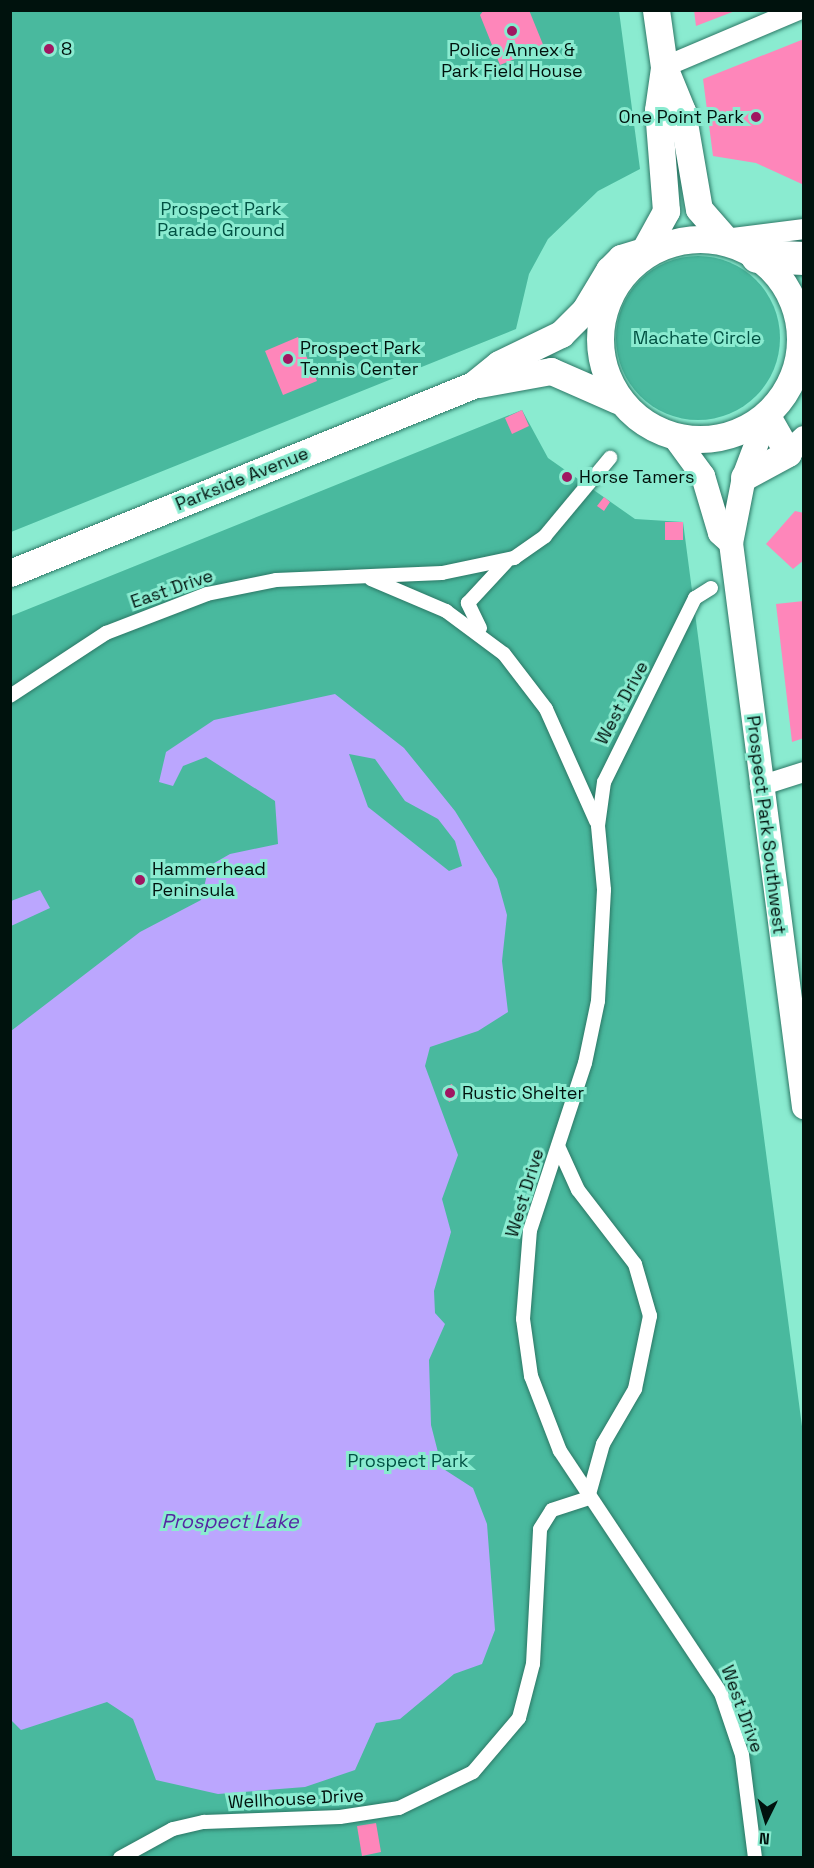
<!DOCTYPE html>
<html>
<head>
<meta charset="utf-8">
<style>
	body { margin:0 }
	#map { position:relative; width:814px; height:1868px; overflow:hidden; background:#8aebd0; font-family:"Space Grotesk",sans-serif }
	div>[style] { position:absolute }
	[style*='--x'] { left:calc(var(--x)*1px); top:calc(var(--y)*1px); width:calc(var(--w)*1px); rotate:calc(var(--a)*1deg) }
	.green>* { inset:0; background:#49b99e }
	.round { border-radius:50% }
	.water>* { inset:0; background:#bba6fe }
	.building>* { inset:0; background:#fe86ba }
	.roads { filter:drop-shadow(0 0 2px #2c7866) drop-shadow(0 0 2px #2c7866) }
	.pedestrian>* { height:14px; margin:-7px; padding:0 7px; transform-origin:7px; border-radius:7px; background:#fff }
	.minor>* { height:20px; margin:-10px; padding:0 10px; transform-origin:10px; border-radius:10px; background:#fff }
	.tertiary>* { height:24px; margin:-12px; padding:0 12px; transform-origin:12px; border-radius:12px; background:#fff }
	.secondary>* { height:27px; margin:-13.5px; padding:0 13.5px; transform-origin:13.5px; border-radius:13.5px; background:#fff }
	.secondary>.ring { margin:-13.5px; padding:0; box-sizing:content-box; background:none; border:27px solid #fff; border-radius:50% }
	.motorway>* { height:33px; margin:-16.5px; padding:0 16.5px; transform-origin:16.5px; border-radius:16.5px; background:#fff }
	.dots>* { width:16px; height:16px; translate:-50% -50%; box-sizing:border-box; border:3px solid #8aebd0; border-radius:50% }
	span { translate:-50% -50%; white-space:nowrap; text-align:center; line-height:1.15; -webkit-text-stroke:6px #8aebd0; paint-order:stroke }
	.poi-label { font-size:18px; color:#00120d }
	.left { translate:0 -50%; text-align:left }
	.right { translate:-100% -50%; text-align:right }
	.park-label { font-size:18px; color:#015243 }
	.street-label { font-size:18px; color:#00120d }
	.water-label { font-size:20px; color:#5626a3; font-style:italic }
	.frame { position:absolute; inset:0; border:12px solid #00120d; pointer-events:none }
	.north { position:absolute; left:736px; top:1790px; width:60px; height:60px; -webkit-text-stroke:4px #8aebd0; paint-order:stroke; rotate:185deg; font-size:16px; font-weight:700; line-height:24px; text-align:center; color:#00120d }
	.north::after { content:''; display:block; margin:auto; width:21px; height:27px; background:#00120d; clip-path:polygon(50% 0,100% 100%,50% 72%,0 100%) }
</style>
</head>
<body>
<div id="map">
	<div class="green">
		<div style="clip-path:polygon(11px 11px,619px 11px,640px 169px,598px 191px,548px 239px,529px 274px,516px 329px,11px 532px)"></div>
		<div class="round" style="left:616px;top:256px;width:164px;height:164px"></div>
		<div style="clip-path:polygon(522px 410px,548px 458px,635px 519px,683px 522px,803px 1434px,803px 1857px,11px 1857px,11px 616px)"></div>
	</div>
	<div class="water">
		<div style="clip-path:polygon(evenodd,335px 694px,404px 748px,455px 811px,497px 879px,507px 915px,502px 961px,508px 1012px,478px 1031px,430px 1047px,425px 1066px,458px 1155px,442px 1199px,451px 1232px,434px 1291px,435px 1313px,445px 1324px,429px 1360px,431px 1425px,442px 1468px,473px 1488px,487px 1524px,495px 1630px,482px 1664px,454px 1674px,400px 1719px,376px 1723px,355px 1770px,305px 1787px,218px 1794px,156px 1780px,133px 1719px,107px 1702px,21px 1730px,11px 1720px,11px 1031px,140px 932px,201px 900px,209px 866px,230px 854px,278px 844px,275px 801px,206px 757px,183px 766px,173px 786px,159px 782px,166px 752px,214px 720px,335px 694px,349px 754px,375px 759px,405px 801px,438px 819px,455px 841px,462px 866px,449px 871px,368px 807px,349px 754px)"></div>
		<div style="clip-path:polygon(40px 890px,50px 908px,11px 926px,11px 901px)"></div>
	</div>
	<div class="building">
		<div style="clip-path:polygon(484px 10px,529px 10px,544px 47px,500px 65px,480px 15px)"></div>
		<div style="clip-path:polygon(694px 10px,735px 10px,735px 11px,696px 26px)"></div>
		<div style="clip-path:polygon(804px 39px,804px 185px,756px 163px,713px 156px,703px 79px)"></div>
		<div style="clip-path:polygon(298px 337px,317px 381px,283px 395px,265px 351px)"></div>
		<div style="clip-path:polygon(522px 410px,529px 426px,512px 434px,505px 418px)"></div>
		<div style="clip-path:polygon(567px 470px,573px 475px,566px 484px,560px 479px)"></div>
		<div style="clip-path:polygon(604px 497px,610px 502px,604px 511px,597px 506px)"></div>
		<div style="clip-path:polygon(795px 511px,804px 513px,804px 560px,793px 569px,766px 544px)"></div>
		<div style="clip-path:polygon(665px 522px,683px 522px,683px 540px,665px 540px)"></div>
		<div style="clip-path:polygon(804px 601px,804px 738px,792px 742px,776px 604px)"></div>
		<div style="clip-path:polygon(452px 1084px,457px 1098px,449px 1102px,443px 1088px)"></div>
		<div style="clip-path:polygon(376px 1823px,381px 1852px,362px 1856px,357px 1826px)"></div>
	</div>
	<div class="roads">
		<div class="pedestrian">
			<div style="--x:371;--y:579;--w:82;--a:23.1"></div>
			<div style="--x:446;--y:611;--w:72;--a:36.6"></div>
			<div style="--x:504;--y:654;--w:69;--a:52.6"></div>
			<div style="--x:546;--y:709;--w:123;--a:65.9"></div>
			<div style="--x:711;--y:588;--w:19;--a:148"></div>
			<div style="--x:695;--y:598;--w:205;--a:116.3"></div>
			<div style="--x:604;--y:782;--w:44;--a:97.8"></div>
			<div style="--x:598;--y:826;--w:64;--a:84.6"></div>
			<div style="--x:604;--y:890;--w:111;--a:93.1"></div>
			<div style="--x:598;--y:1001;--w:63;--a:101.8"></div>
			<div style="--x:585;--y:1063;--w:176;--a:108.2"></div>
			<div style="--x:530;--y:1230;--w:89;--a:94.5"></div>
			<div style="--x:523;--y:1319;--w:58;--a:82"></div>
			<div style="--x:531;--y:1376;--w:80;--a:68.9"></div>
			<div style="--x:560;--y:1451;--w:291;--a:56.4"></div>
			<div style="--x:721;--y:1693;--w:65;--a:71.3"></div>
			<div style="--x:742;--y:1755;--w:104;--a:82.8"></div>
			<div style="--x:480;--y:628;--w:28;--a:-116"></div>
			<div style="--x:468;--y:603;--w:56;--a:-47.2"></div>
			<div style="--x:10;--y:696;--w:115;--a:-33.3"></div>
			<div style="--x:106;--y:633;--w:108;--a:-21.1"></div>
			<div style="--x:207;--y:594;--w:70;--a:-11.5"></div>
			<div style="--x:276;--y:580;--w:166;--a:-2.4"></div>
			<div style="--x:442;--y:573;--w:74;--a:-11.8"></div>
			<div style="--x:514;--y:558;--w:38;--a:-35"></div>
			<div style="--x:545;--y:536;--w:102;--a:-50.2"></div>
			<div style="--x:120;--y:1858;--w:60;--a:-28.7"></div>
			<div style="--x:173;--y:1829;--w:32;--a:-13"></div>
			<div style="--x:204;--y:1822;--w:136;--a:-2.1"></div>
			<div style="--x:340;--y:1817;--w:60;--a:-8.7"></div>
			<div style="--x:399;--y:1808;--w:82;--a:-25.9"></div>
			<div style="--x:473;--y:1772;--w:71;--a:-49.6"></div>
			<div style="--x:519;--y:1718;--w:56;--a:-75.5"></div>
			<div style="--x:533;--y:1664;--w:135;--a:-87"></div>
			<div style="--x:540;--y:1529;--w:22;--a:-58"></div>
			<div style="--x:552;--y:1510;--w:38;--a:-18"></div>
			<div style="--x:588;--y:1498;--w:56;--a:-74.5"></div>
			<div style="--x:603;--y:1444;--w:64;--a:-59.8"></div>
			<div style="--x:635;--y:1389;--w:75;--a:-78.4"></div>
			<div style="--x:650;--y:1316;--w:54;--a:-106.1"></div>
			<div style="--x:635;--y:1264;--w:93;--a:-127.6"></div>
			<div style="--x:578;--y:1190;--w:48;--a:-114.4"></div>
		</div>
		<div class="minor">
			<div style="--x:664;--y:67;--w:146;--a:-23"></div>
			<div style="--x:725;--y:239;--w:80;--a:-7.2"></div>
			<div style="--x:760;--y:786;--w:46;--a:-17.7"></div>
		</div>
		<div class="tertiary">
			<div style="--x:767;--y:416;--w:65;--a:110.7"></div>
			<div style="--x:744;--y:477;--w:67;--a:101.1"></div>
			<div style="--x:731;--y:543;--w:569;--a:82.63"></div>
			<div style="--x:673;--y:435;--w:51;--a:53.8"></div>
			<div style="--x:703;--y:476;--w:59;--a:73.4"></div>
			<div style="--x:720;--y:533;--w:15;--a:42"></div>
			<div style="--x:788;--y:453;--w:22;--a:-43"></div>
		</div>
		<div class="secondary">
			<div style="--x:656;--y:10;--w:58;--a:82"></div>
			<div style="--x:664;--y:67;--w:48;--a:67.8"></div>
			<div style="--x:682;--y:111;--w:99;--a:80.2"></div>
			<div style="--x:699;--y:209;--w:40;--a:49"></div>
			<div class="ring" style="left:600px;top:239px;width:173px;height:173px"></div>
			<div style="--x:644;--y:251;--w:46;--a:-61.2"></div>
			<div style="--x:666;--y:211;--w:101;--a:-94.5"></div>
			<div style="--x:658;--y:110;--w:42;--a:-81.9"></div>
			<div style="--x:479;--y:384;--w:73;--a:-10.2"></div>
			<div style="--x:551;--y:371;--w:72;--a:23.7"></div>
			<div style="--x:744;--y:477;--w:50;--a:-28.6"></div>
			<div style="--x:788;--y:453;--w:43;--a:-119.6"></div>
			<div style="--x:10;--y:573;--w:500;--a:-22.1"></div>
			<div style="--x:473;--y:385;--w:33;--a:-39"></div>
			<div style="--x:499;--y:364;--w:69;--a:-25.8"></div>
			<div style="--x:561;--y:334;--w:34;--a:-45"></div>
			<div style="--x:585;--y:310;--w:47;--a:-59"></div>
			<div style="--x:609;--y:270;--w:17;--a:-45"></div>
			<div style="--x:621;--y:258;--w:24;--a:-17"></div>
		</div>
		<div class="motorway">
			<div style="--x:757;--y:256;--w:47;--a:2.4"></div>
		</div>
	</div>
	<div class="dots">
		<div style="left:512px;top:31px;background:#a01661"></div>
		<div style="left:49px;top:49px;background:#a01661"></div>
		<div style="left:756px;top:117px;background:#a01661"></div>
		<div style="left:288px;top:359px;background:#a01661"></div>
		<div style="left:567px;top:477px;background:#a01661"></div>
		<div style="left:140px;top:880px;background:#a01661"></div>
		<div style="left:450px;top:1093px;background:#a01661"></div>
	</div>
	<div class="poi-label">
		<span class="left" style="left:61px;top:49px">8</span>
		<span style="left:512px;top:61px">Police Annex &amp;<br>Park Field House</span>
		<span class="right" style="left:744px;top:117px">One Point Park</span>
		<span class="left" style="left:300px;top:359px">Prospect Park<br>Tennis Center</span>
		<span class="left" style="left:579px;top:477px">Horse Tamers</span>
		<span class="left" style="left:152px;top:880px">Hammerhead<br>Peninsula</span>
		<span class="left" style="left:462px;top:1093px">Rustic Shelter</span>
	</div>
	<div class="park-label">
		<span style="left:221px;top:220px">Prospect Park<br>Parade Ground</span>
		<span style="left:697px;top:338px">Machate Circle</span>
		<span style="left:408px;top:1461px">Prospect Park</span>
	</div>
	<div class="street-label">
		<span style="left:242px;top:479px;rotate:-22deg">Parkside Avenue</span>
		<span style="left:172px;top:589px;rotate:-19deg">East Drive</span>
		<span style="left:622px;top:703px;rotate:-62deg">West Drive</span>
		<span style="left:766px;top:825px;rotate:83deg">Prospect Park Southwest</span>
		<span style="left:525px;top:1193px;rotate:-73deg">West Drive</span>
		<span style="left:742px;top:1709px;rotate:70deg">West Drive</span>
		<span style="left:296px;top:1799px;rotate:-3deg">Wellhouse Drive</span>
	</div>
	<div class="water-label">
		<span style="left:230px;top:1521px">Prospect Lake</span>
	</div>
	<div class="frame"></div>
	<div class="north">N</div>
</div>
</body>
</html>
